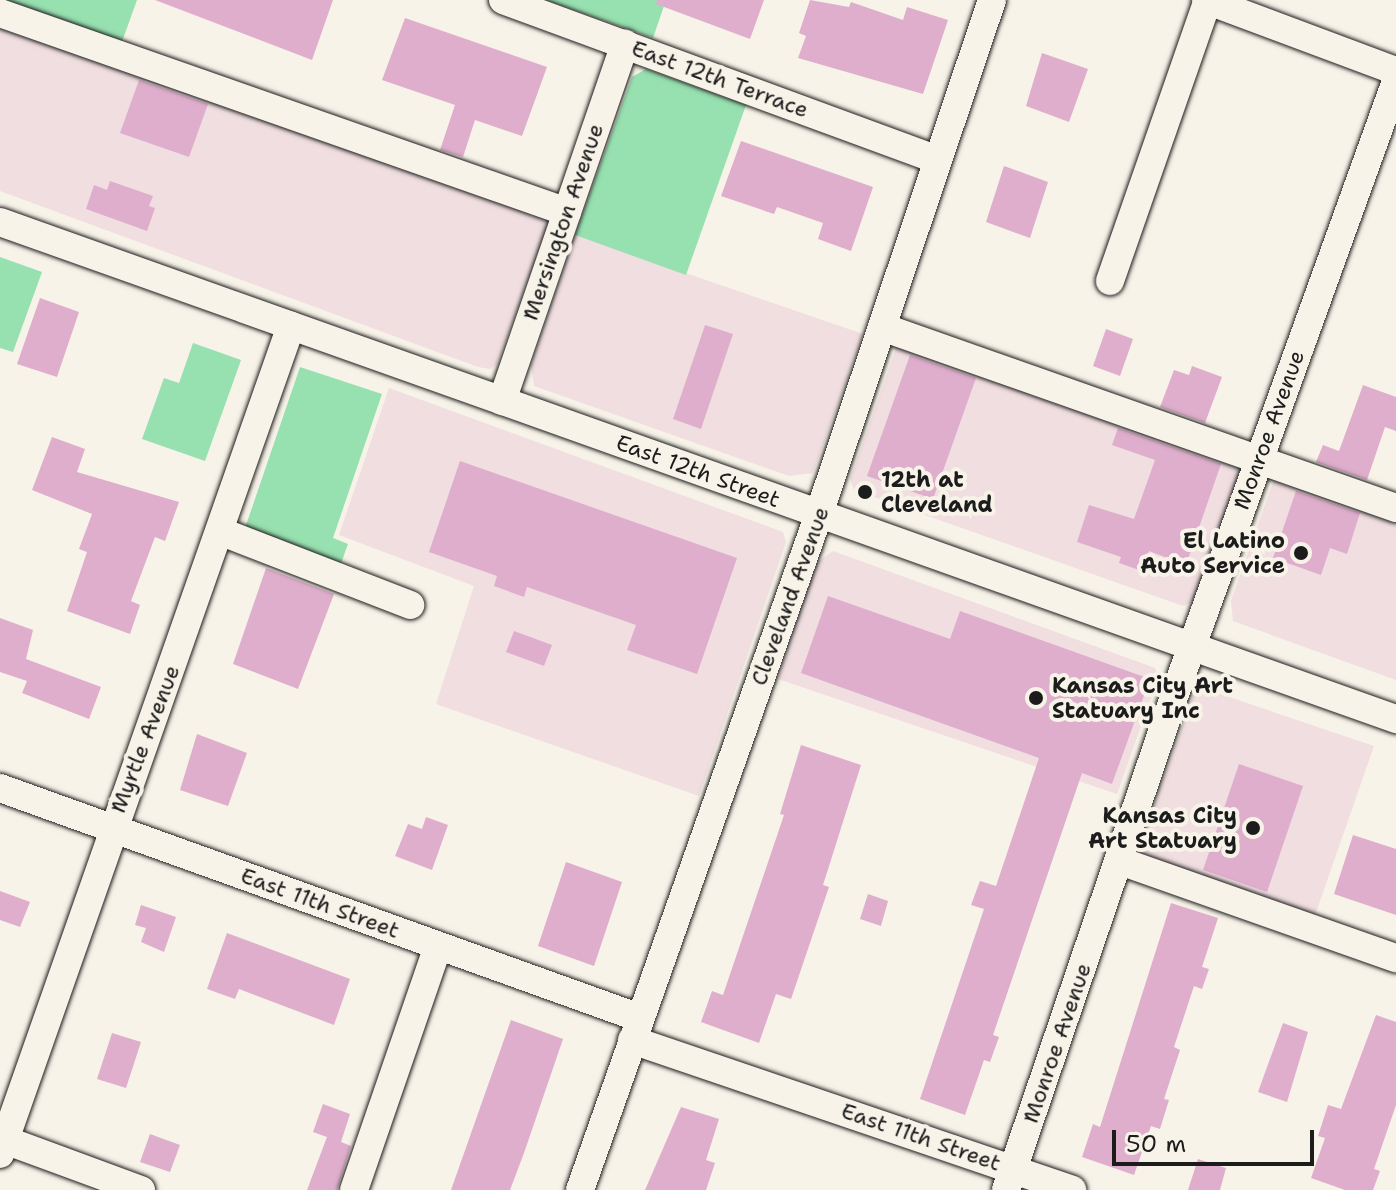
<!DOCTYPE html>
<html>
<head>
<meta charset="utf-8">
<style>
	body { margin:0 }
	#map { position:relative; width:1396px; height:1190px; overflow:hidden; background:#f7f3e8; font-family:"Shantell Sans",sans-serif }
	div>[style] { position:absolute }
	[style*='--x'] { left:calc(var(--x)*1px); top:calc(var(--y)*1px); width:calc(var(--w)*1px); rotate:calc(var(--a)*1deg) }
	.built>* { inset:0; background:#f0dee0 }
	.green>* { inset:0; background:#97e0b0 }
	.building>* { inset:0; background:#dfaecd }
	.roads { filter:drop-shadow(0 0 2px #1c1c1c) drop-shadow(0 0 2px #1c1c1c) }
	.minor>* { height:28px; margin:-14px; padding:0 14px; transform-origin:14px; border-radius:14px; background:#f7f3e8 }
	.dots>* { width:22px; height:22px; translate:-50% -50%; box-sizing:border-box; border:4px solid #f7f3e8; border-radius:50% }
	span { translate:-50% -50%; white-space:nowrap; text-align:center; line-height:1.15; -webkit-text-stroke:8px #f7f3e8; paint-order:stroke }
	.street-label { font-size:22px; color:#1c1c1c }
	.poi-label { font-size:22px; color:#1c1c1c; font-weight:700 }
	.left { translate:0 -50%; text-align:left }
	.right { translate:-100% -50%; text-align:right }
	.scale { position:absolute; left:1112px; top:1130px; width:202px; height:36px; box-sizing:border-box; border:4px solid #1c1c1c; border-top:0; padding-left:10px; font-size:24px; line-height:28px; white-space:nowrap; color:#1c1c1c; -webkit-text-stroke:6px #f7f3e8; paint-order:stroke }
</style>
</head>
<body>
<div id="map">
	<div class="built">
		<div style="clip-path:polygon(0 20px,552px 215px,497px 364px,490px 369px,478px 367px,0 191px)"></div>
		<div style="clip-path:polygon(575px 235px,863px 334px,813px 473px,789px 476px,534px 386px,531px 365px)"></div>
		<div style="clip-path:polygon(899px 340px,1245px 460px,1195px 601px,1183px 606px,854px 490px,850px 479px)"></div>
		<div style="clip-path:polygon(389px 388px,783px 532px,786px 542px,699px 796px,436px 704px,474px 586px,339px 535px)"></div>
		<div style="clip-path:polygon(1277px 471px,1396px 514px,1396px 680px,1233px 621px,1231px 601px)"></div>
		<div style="clip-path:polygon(833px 551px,1155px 668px,1158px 678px,1117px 794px,778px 679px,816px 563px)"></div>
		<div style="clip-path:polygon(1205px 689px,1374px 746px,1313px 921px,1135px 859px,1194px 693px)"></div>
	</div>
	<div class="green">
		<div style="clip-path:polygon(0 0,137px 0,119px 50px)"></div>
		<div style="clip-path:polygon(546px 0,666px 0,653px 38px)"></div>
		<div style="clip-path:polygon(646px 69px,746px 105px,686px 275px,575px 235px,632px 77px)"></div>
		<div style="clip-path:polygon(0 257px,42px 272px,13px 352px,0 348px)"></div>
		<div style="clip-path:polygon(193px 343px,241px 360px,205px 461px,142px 439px,164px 378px,179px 383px)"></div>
		<div style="clip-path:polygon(300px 367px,382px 394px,333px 538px,348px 544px,339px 569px,243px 534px)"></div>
	</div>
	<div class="building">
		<div style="clip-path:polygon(155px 0,333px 0,312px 60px)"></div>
		<div style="clip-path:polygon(657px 0,764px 0,750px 39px,656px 4px)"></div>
		<div style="clip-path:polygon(810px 0,849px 7px,851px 2px,903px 20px,907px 7px,948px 20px,923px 94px,798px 58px,806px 36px,799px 33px)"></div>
		<div style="clip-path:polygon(405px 18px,547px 67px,522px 136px,475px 120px,463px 157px,440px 150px,455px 105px,382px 80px)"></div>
		<div style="clip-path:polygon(1042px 53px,1088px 69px,1069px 122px,1026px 106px)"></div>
		<div style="clip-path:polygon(139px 80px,208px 104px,189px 157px,120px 133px)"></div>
		<div style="clip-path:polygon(741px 141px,873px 187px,851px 251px,818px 239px,823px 223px,777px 207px,774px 214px,721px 196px)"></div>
		<div style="clip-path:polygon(1004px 166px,1048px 182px,1030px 238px,986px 222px)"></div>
		<div style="clip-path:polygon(110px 181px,153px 196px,149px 206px,155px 208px,147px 231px,86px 209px,94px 185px,107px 190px)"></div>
		<div style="clip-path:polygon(40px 298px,79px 312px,57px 377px,17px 364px)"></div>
		<div style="clip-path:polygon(705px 325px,733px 334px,701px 429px,673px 419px)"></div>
		<div style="clip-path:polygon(1106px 329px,1133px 339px,1120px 376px,1093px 366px)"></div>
		<div style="clip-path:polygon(910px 355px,976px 378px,933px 499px,867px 476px)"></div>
		<div style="clip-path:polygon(1192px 366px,1222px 377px,1205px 423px,1160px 407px,1174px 370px,1189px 375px)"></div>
		<div style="clip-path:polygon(1363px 385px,1396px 397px,1396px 431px,1385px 427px,1367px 480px,1316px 462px,1323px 445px,1339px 451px)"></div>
		<div style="clip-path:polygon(1118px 428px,1221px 464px,1186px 565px,1149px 551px,1142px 571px,1119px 563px,1121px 557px,1077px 542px,1089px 505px,1134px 519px,1155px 460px,1112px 445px)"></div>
		<div style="clip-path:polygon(52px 437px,85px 449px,77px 472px,179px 502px,165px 541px,155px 537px,131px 601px,140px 605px,130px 634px,67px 611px,87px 552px,79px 549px,92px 514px,32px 490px)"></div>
		<div style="clip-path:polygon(460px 461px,737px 558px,697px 674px,627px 650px,636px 625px,527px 587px,524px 597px,494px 586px,497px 576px,429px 552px)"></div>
		<div style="clip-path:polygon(1296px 491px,1360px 513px,1347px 554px,1330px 548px,1321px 575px,1273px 558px)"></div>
		<div style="clip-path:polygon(266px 568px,334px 594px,298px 689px,233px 664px)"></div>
		<div style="clip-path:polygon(828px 596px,950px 639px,960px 611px,1150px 679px,1112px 784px,1082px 773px,993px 1035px,999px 1037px,990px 1062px,984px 1060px,965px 1115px,920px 1099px,984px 909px,971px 905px,980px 881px,996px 886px,1039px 758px,801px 673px)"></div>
		<div style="clip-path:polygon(0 618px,33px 630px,26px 659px,101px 687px,89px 719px,22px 693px,27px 681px,0 672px)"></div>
		<div style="clip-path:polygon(514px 631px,552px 645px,544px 666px,506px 652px)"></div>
		<div style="clip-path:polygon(197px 734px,247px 753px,228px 806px,180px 790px)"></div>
		<div style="clip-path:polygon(801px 745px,861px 765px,823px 885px,829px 887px,791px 999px,776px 994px,759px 1043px,701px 1022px,712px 991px,723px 995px,784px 815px,780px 814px)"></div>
		<div style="clip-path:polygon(1239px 764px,1303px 786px,1267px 892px,1203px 870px)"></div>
		<div style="clip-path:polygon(426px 817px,448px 825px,432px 870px,395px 856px,408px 824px,422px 829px)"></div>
		<div style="clip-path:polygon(1353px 835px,1396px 849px,1396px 915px,1334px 894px)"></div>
		<div style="clip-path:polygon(566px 862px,622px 882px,594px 966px,538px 946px)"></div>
		<div style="clip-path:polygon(0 891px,30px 902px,20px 927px,0 920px)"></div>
		<div style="clip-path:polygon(868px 894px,888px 901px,881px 926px,860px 919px)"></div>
		<div style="clip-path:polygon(1171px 903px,1218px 918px,1202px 967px,1209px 969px,1202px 989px,1194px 986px,1174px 1047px,1180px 1050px,1164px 1099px,1169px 1100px,1160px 1129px,1151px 1126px,1134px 1175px,1082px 1157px,1093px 1124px,1100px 1127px)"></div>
		<div style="clip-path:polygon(141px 905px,176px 917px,164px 952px,141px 942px,146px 928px,135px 925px)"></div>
		<div style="clip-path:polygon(227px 933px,350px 979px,334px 1025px,239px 989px,235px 999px,207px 989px)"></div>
		<div style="clip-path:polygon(1376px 1015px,1396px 1022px,1396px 1105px,1374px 1169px,1380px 1171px,1373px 1190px,1345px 1190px,1311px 1178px,1325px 1138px,1318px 1136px,1328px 1105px,1341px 1109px)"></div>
		<div style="clip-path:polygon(511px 1020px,563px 1039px,524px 1153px,510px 1190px,451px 1190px)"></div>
		<div style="clip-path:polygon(1283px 1023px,1308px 1032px,1287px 1102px,1258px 1092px)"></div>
		<div style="clip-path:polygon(112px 1033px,141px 1042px,126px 1088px,97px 1079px)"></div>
		<div style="clip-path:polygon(323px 1104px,350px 1114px,341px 1142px,351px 1146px,337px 1190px,307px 1190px,327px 1137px,313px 1132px)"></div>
		<div style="clip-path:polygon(681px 1107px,719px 1119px,706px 1160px,715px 1163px,706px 1190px,645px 1190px)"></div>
		<div style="clip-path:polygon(150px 1134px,180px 1145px,170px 1172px,140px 1162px)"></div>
		<div style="clip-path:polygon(1198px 1159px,1226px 1168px,1220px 1190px,1188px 1190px)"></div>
	</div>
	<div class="roads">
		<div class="minor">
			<div style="--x:503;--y:0;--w:461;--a:20.2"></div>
			<div style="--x:1206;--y:0;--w:203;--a:20.5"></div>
			<div style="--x:0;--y:13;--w:601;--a:19.34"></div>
			<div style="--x:0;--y:222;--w:1482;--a:19.6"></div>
			<div style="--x:1110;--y:281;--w:298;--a:-70.8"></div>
			<div style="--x:882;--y:327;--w:545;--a:19.4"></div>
			<div style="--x:502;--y:401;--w:378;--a:-71"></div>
			<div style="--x:222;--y:532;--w:202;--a:21.2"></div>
			<div style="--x:0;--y:788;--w:680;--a:19.77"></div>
			<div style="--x:1120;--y:861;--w:293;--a:19.4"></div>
			<div style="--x:632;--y:1040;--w:465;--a:18.8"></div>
			<div style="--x:5;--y:1140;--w:145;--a:20.2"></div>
			<div style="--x:0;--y:1154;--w:878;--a:-70.64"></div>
			<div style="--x:354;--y:1190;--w:258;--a:-71"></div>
			<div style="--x:580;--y:1190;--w:717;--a:-70.53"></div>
			<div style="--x:819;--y:514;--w:542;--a:-71.4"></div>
			<div style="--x:1006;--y:1190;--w:533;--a:-71.19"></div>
			<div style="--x:1178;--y:685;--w:642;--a:-70.15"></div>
		</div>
	</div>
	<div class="dots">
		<div style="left:865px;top:492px;background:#1c1c1c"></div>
		<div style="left:1301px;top:553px;background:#1c1c1c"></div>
		<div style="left:1036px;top:698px;background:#1c1c1c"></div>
		<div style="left:1253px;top:828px;background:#1c1c1c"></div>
	</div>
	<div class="street-label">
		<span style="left:720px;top:79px;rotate:20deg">East 12th Terrace</span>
		<span style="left:563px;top:222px;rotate:-71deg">Mersington Avenue</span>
		<span style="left:1269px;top:430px;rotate:-70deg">Monroe Avenue</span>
		<span style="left:698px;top:471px;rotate:20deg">East 12th Street</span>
		<span style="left:790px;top:596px;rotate:-70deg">Cleveland Avenue</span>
		<span style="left:145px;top:739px;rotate:-69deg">Myrtle Avenue</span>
		<span style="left:320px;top:903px;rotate:20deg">East 11th Street</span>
		<span style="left:1057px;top:1043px;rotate:-71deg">Monroe Avenue</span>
		<span style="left:921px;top:1137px;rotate:19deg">East 11th Street</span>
	</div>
	<div class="poi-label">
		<span class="left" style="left:881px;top:492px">12th at<br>Cleveland</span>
		<span class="right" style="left:1285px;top:553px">El Latino<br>Auto Service</span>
		<span class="left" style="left:1052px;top:698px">Kansas City Art<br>Statuary Inc</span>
		<span class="right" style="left:1237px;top:828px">Kansas City<br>Art Statuary</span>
	</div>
	<div class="scale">50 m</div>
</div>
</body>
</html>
